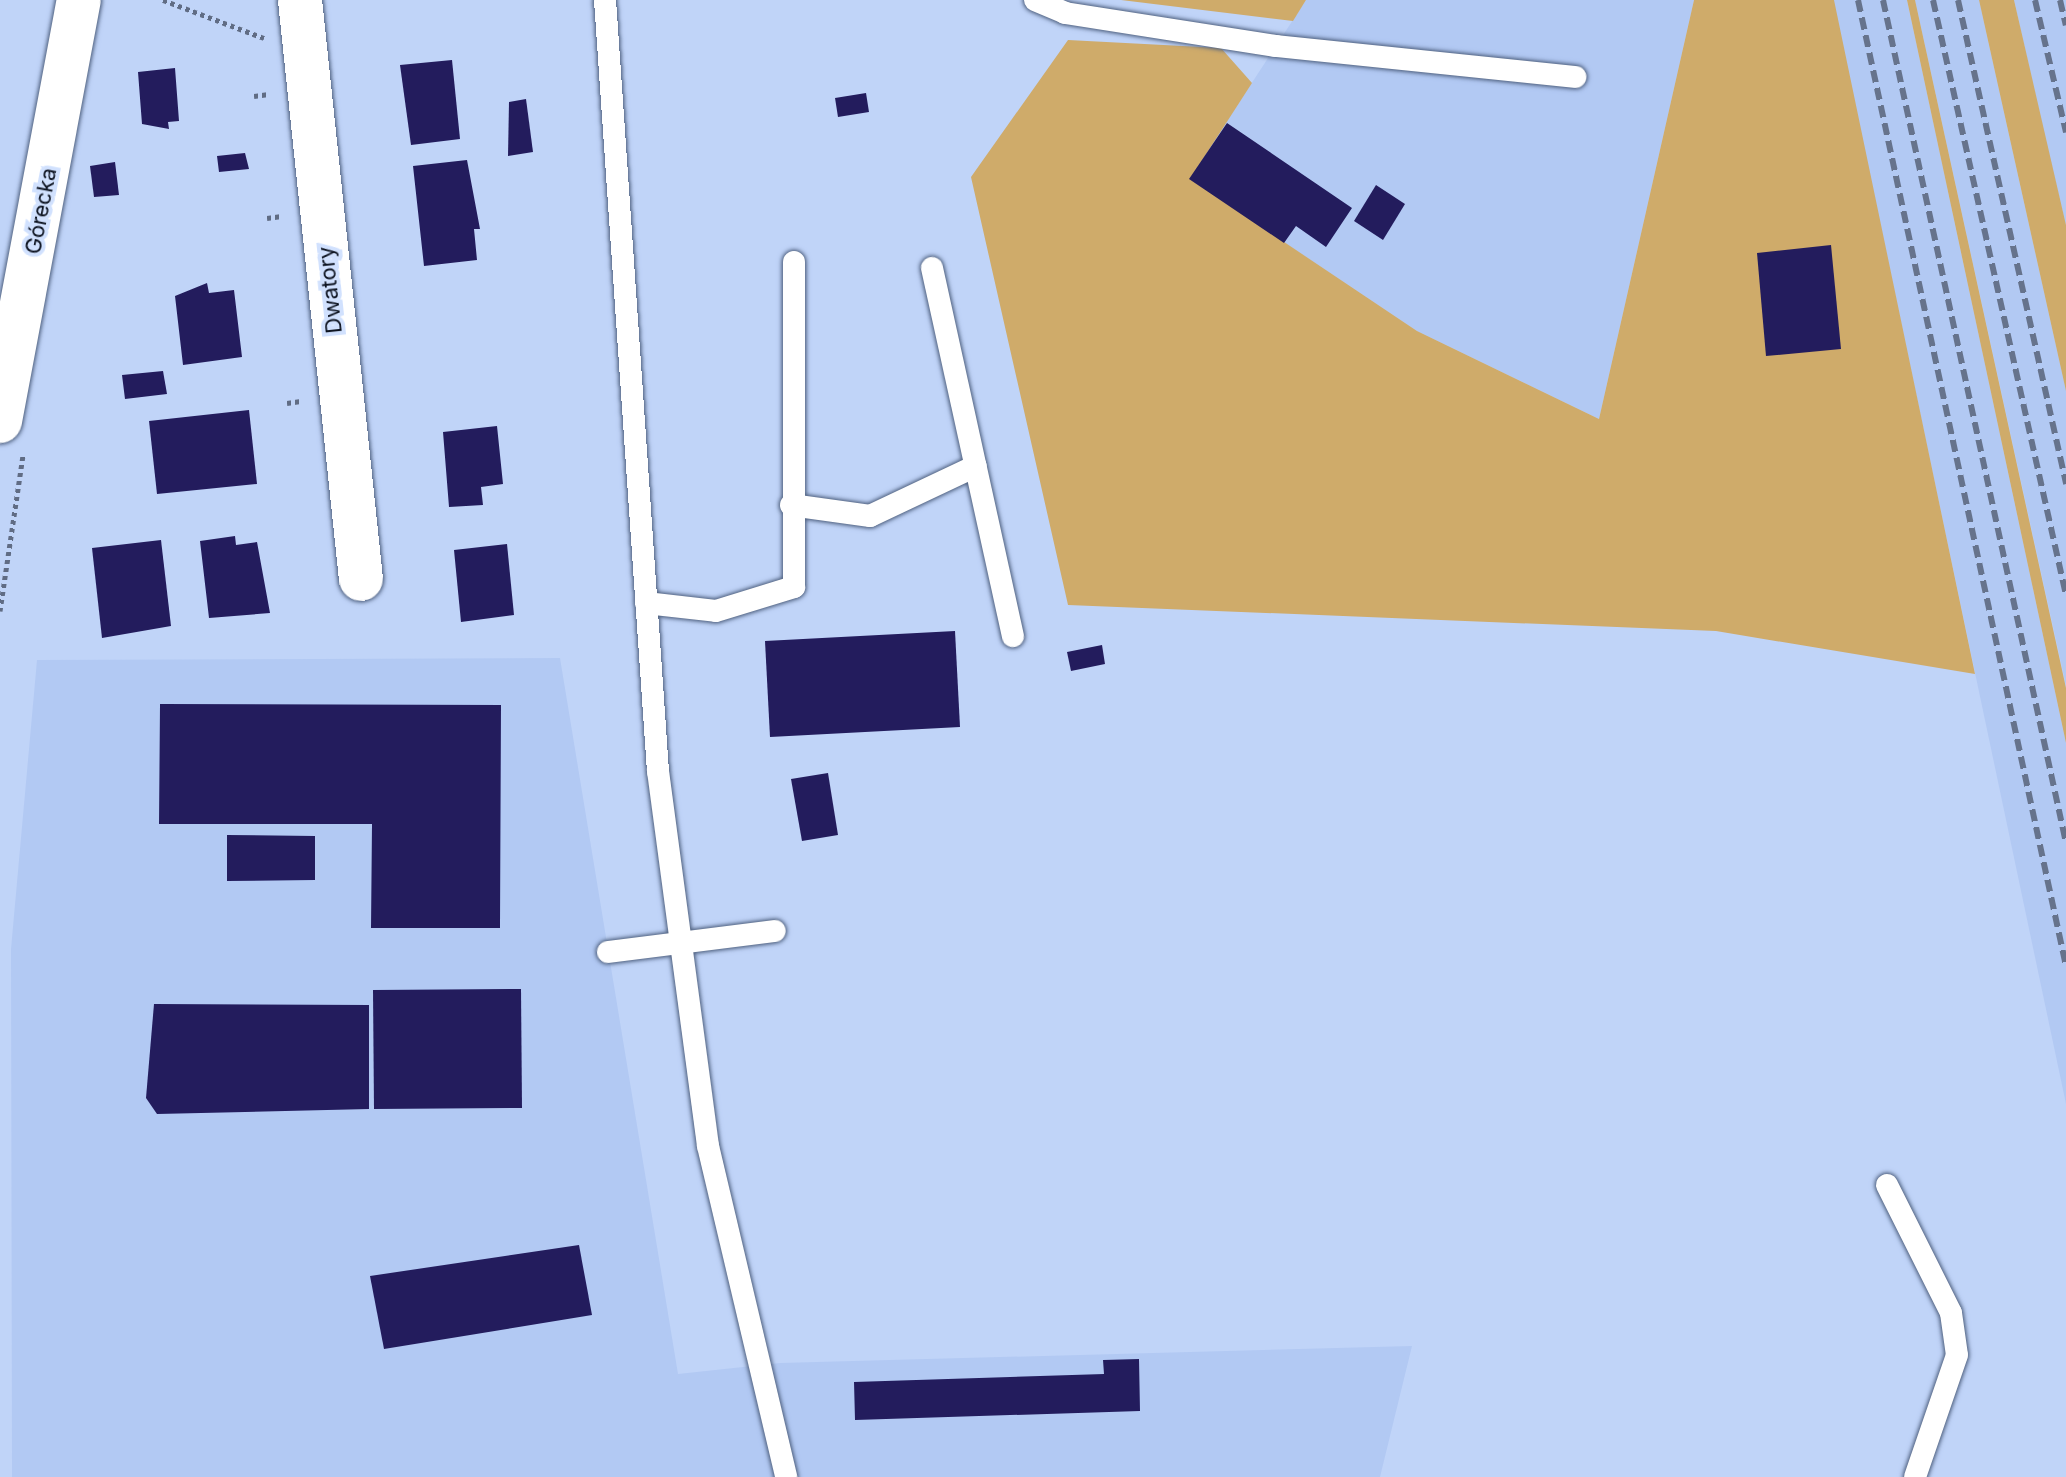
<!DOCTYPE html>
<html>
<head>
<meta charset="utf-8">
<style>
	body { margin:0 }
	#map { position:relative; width:2066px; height:1477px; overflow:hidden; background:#c0d4f8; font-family:Inter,sans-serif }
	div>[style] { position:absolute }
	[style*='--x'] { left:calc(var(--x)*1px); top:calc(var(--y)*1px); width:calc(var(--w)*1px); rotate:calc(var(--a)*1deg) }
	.built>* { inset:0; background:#b2c9f3 }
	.green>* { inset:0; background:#cfab6a }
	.building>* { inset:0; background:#231c5d }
	.path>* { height:5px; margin-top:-2.5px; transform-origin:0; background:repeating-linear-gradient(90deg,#606c84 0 4px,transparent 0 8px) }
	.roads { filter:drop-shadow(0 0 2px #4f6180) drop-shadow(0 0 2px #4f6180) }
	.lane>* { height:22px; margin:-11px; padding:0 11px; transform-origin:11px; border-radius:11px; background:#fff }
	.street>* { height:44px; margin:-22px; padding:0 22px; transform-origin:22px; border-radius:22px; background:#fff }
	.secondary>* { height:44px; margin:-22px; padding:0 22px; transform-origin:22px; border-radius:22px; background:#fff }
	.rail>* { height:6px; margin-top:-3px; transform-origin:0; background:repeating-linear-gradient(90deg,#66738c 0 12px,transparent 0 18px) }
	span { translate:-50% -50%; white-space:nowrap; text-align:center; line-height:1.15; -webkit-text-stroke:8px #d1e1fe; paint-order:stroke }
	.street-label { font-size:22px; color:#0c121f }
</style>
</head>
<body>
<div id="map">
	<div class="built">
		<div style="clip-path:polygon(1306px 0,1694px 0,1599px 419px,1417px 331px,1189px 179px)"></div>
		<div style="clip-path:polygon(1833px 0,1907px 0,2066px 743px,2066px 1104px)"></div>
		<div style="clip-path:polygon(1915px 0,1979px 0,2066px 391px,2066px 686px)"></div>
		<div style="clip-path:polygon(2014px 0,2066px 0,2066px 225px,2048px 151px)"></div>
		<div style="clip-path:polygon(560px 658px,678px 1374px,780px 1363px,1412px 1346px,1380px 1477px,12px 1477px,11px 949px,37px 660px)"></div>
	</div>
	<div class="green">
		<div style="clip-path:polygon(1121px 0,1306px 0,1293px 21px)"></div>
		<div style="clip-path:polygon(1694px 0,1834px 0,1975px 674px,1716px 631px,1068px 605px,971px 177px,1068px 40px,1221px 48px,1252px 83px,1190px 179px,1417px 331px,1599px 419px)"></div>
		<div style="clip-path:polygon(1907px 0,1915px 0,2066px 688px,2066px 743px)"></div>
		<div style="clip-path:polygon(1979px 0,2014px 0,2066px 225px,2066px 391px)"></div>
	</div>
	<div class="building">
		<div style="clip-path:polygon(452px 60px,460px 139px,411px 145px,400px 65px)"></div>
		<div style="clip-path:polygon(175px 68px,179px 121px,168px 122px,169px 129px,142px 124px,138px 72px)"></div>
		<div style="clip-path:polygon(866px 93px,869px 112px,838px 117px,835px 98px)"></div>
		<div style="clip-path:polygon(526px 99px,533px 152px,508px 156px,509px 102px)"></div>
		<div style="clip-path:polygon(1227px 123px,1352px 208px,1326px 247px,1296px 226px,1284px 243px,1189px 179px)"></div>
		<div style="clip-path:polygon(245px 153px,249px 169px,219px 172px,217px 156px)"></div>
		<div style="clip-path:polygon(467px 160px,480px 229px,474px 229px,477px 260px,424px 266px,413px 166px)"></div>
		<div style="clip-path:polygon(115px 162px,119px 195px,94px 197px,90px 166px)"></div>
		<div style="clip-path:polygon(1376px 185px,1405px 204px,1383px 240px,1354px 221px)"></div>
		<div style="clip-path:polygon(1831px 245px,1841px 349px,1766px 356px,1757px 253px)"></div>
		<div style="clip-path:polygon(207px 283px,209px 293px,234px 290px,242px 357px,183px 365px,175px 296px)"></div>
		<div style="clip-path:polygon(163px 371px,167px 394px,125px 399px,122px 375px)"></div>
		<div style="clip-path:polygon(249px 410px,257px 484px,157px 494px,149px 421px)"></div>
		<div style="clip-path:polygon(497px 426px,503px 484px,481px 487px,483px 505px,449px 507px,443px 432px)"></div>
		<div style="clip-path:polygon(235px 536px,236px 545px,257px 542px,270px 613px,209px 618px,200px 541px)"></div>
		<div style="clip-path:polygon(161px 540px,171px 626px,102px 638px,92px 548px)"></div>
		<div style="clip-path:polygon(507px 544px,514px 615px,461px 622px,454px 550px)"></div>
		<div style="clip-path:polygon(955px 631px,960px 727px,770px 737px,765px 641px)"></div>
		<div style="clip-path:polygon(1102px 645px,1105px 664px,1071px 671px,1067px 652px)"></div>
		<div style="clip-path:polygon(160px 704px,501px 705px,500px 928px,371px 928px,372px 824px,159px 824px)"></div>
		<div style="clip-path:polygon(828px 773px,838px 835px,802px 841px,791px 779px)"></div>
		<div style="clip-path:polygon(227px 835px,315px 836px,315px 880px,227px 881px)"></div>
		<div style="clip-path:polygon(521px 989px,522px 1108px,374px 1109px,373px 990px)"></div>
		<div style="clip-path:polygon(154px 1004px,369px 1005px,369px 1109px,157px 1114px,146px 1098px)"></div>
		<div style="clip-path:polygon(579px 1245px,592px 1315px,384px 1349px,370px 1276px)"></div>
		<div style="clip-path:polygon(1139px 1359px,1140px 1411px,855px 1420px,854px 1382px,1104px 1374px,1103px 1360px)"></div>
	</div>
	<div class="path">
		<div style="--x:163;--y:0;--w:108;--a:20.6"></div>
		<div style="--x:254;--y:96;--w:15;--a:-8"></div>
		<div style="--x:267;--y:218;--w:15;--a:-8"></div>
		<div style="--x:287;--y:403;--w:14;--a:-8"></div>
		<div style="--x:0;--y:611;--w:157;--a:-81.6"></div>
	</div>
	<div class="roads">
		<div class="lane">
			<div style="--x:605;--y:0;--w:773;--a:86.07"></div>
			<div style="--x:658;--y:771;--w:378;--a:82.4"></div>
			<div style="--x:708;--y:1146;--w:340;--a:76.7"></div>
			<div style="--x:1035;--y:0;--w:33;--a:23"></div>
			<div style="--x:1065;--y:13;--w:214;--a:8.9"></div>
			<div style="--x:1276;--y:46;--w:301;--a:5.9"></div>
			<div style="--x:932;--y:268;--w:377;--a:77.6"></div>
			<div style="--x:791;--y:505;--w:80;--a:7.9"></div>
			<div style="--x:870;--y:516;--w:117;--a:-25.3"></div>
			<div style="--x:646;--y:603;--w:70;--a:6.5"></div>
			<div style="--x:716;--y:611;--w:82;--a:-17.1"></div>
			<div style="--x:794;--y:587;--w:325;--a:-90"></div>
			<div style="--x:608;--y:952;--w:168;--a:-7.2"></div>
			<div style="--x:1887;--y:1185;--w:143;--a:63.4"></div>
			<div style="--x:1951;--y:1313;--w:42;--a:81.9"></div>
			<div style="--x:1957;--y:1355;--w:129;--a:109"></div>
		</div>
		<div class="street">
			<div style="--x:300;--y:0;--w:582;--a:83.99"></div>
		</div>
		<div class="secondary">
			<div style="--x:0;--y:421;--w:428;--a:-79.4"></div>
		</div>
	</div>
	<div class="rail">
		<div style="--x:1858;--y:0;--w:988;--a:77.85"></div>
		<div style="--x:1883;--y:0;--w:863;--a:77.75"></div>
		<div style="--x:1933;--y:0;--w:610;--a:77.4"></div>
		<div style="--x:1958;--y:0;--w:496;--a:77.4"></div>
		<div style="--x:2035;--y:0;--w:136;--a:76.8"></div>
		<div style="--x:2060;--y:0;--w:26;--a:77"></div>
	</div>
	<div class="street-label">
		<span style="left:41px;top:211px;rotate:-79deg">Górecka</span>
		<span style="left:330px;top:290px;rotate:-96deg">Dwatory</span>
	</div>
</div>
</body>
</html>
